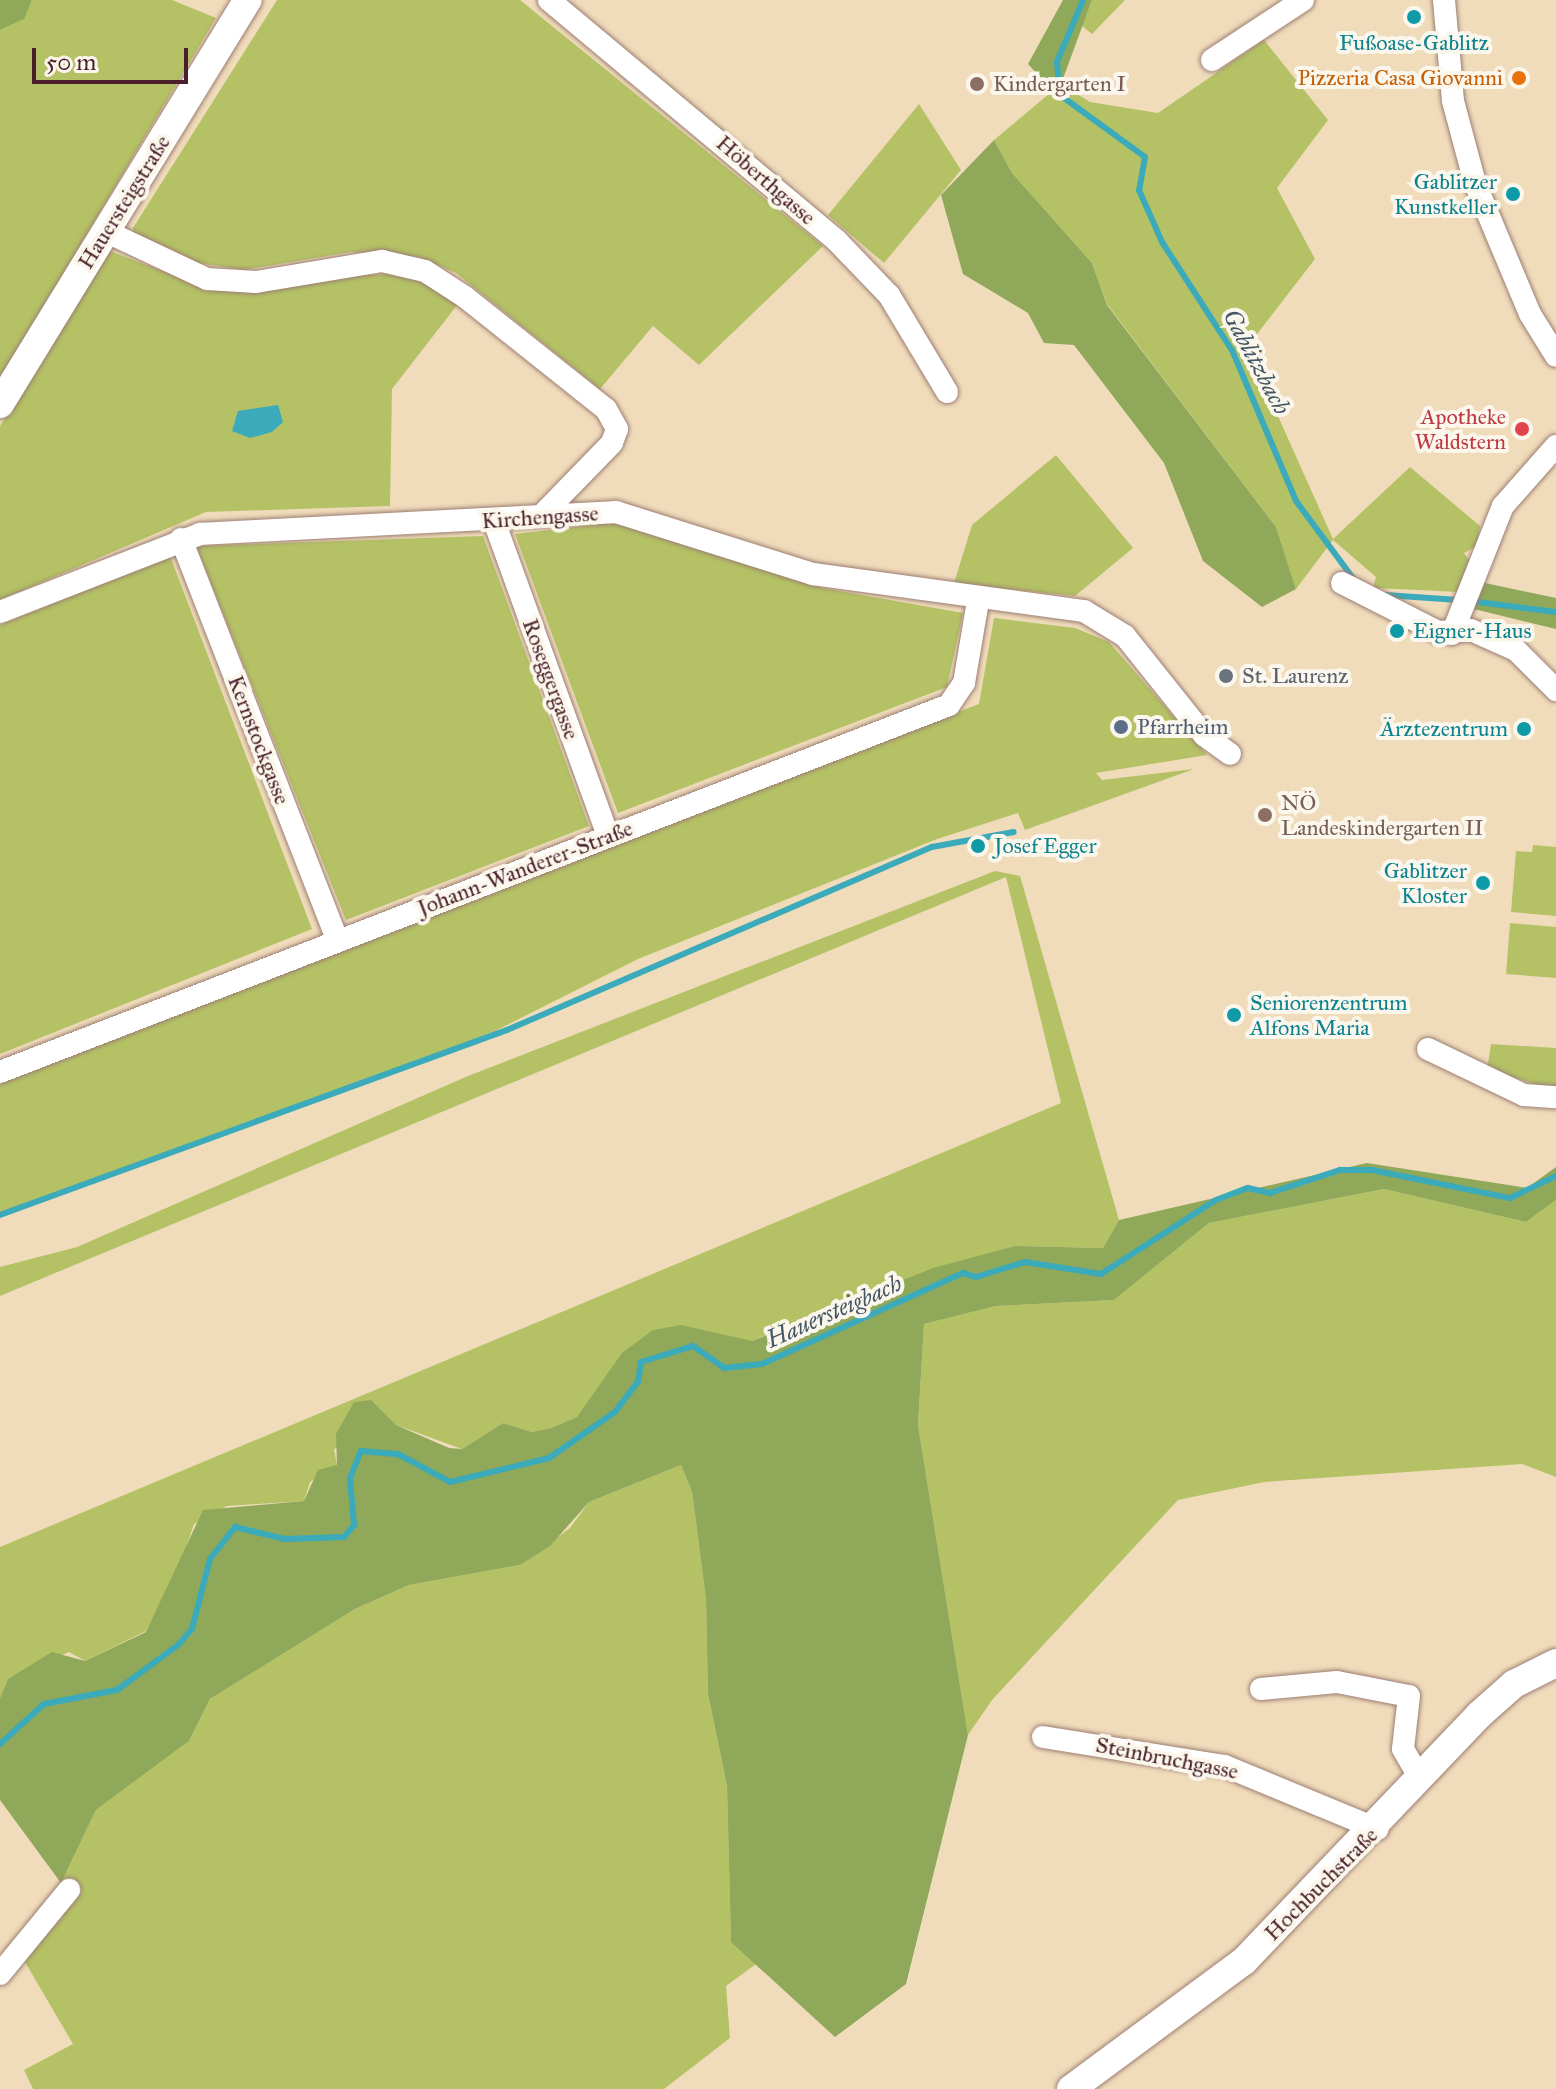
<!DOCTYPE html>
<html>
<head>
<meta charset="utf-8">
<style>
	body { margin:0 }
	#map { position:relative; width:1556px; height:2089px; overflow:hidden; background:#f0dcbb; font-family:"IM FELL Great Primer",serif }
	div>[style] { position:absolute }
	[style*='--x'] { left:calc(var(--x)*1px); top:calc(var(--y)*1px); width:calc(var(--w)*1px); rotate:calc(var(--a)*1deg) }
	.green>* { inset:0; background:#b4c265 }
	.forest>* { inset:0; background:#8fa85a }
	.water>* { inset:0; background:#3baaba }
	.stream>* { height:6px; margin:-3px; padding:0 3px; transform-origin:3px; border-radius:3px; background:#3baaba }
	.roads { filter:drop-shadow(0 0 2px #9d7e73) drop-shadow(0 0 2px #9d7e73) }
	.minor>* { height:22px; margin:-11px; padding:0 11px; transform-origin:11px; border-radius:11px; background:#fff }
	.tertiary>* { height:28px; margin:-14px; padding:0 14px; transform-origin:14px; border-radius:14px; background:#fff }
	.dots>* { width:22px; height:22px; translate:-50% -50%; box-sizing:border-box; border:4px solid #fbf7ec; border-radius:50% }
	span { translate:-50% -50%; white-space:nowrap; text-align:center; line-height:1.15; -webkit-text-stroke:8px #fbf7ec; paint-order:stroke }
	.culture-label { font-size:22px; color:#0d838f }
	.right { translate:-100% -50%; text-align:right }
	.left { translate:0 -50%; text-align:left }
	.food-label { font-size:22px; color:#c56008 }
	.education-label { font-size:22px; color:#785e54 }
	.street-label { font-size:22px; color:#4a1f2b }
	.health-label { font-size:22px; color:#be3a42 }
	.worship-label { font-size:22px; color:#5b616d }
	.service-label { font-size:22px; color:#4e5e75 }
	.water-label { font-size:24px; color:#445764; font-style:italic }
	.scale { position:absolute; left:32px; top:48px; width:156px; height:36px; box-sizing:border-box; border:4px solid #4a1f2b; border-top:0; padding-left:10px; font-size:24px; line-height:28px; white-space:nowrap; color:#4a1f2b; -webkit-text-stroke:6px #fbf7ec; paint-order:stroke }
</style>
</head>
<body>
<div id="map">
	<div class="green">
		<div style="clip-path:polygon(32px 0,172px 0,216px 18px,0 379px,0 30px,23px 19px)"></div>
		<div style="clip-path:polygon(277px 0,520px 0,823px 246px,699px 365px,653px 326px,600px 389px,456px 273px,419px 257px,351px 252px,244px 270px,184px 261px,136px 241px,133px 228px)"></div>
		<div style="clip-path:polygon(1092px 0,1125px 0,1092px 34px,1082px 26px)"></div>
		<div style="clip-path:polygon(1264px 40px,1328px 120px,1277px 188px,1315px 259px,1247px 347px,1333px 539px,1410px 467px,1480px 526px,1477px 546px,1464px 553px,1472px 564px,1460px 592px,1373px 588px,1376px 577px,1333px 540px,1296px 589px,1276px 527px,1107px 304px,1092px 263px,1012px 173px,994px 140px,1061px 84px,1090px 102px,1158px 113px)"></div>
		<div style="clip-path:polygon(919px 104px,961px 170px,884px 263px,828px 215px)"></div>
		<div style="clip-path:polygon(107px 250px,199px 285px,406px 273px,461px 300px,392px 389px,390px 506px,206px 512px,0 600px,0 426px)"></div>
		<div style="clip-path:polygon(1056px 455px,1133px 548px,1075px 596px,954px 583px,972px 525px)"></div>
		<div style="clip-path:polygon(619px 522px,822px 588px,963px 613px,947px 687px,618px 813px,515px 534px)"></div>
		<div style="clip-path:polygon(483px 536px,589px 826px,346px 920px,196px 546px)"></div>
		<div style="clip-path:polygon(170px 556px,312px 929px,0 1054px,0 625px)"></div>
		<div style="clip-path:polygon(994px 618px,1075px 628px,1109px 642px,1207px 755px,1096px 773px,1102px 780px,1194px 769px,1025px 830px,1018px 813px,937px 839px,638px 959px,497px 1030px,335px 1095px,0 1213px,0 1083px,979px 704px)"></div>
		<div style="clip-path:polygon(1533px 845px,1556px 847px,1556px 916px,1511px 912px,1516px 851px,1532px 852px)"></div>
		<div style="clip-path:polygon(995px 871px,1020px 876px,1119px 1220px,1103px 1248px,1015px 1246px,849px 1298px,752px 1341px,727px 1341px,704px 1330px,622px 1353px,599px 1395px,577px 1417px,551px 1428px,532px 1432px,503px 1423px,462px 1449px,396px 1425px,334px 1449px,337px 1465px,310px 1482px,304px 1501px,227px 1506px,194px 1524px,172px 1588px,146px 1631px,85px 1661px,69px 1652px,8px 1679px,0 1698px,0 1547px,1061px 1103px,1006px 877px,0 1296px,0 1267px,77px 1247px,468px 1076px)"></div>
		<div style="clip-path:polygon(1510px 923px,1556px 927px,1556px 978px,1506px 974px)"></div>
		<div style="clip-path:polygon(1491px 1044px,1556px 1048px,1556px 1090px,1487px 1070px)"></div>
		<div style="clip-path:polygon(1384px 1189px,1526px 1222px,1556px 1200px,1556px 1477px,1522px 1464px,1264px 1482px,1178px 1500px,992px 1700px,968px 1735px,918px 1425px,924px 1324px,996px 1306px,1114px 1300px,1209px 1223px)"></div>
		<div style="clip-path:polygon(681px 1465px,692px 1492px,706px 1599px,708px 1694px,727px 1786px,731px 1941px,756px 1964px,726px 1986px,730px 2038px,664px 2089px,33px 2089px,24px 2070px,73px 2044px,25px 1962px,75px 1893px,61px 1883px,96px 1810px,189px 1741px,210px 1699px,355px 1609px,409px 1585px,520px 1565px,570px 1528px,589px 1502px)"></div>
	</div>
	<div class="forest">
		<div style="clip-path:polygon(0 0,32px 0,24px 19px,0 30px)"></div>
		<div style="clip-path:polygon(1063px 0,1092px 0,1061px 84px,1050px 88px,1028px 64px)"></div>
		<div style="clip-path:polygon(994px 140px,1012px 173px,1092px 263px,1107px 305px,1276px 527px,1296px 589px,1262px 607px,1203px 561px,1164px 463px,1074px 345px,1044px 343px,1028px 313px,963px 274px,941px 195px)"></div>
		<div style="clip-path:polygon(1485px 583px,1556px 598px,1556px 629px,1474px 609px)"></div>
		<div style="clip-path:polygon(1367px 1163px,1527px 1188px,1556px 1167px,1556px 1200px,1526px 1222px,1384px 1189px,1209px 1223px,1114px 1300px,996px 1306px,924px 1324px,918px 1425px,968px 1735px,906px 1984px,835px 2037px,731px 1942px,727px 1786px,708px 1694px,706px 1599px,692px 1492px,681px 1465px,589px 1502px,550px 1546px,520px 1565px,409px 1585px,355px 1609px,210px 1699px,189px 1741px,96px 1810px,61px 1883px,0 1800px,0 1698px,8px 1679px,52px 1652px,85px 1661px,146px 1632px,203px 1510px,304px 1501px,318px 1470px,337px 1465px,336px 1434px,354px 1402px,371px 1400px,396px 1425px,449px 1448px,462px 1449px,503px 1423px,532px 1432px,551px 1428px,577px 1417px,622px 1353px,653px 1330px,681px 1325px,752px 1341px,933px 1268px,1015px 1246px,1103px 1248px,1119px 1220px)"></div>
	</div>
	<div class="water">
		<div style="clip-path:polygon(278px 405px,283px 422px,272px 432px,250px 438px,232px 431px,238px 411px)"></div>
	</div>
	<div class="stream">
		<div style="--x:1083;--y:0;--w:67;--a:112.8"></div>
		<div style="--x:1057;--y:62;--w:33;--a:85"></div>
		<div style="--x:1060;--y:95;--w:105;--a:36.1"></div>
		<div style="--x:1145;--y:157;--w:34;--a:100"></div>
		<div style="--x:1139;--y:190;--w:57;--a:66.1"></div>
		<div style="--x:1162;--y:242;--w:129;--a:57.1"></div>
		<div style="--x:1232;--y:350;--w:164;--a:67"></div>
		<div style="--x:1296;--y:501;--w:96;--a:53.5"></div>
		<div style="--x:1386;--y:595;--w:72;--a:4"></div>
		<div style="--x:1470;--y:601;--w:87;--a:7.3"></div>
		<div style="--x:0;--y:1215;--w:540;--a:-20.05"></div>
		<div style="--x:507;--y:1030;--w:463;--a:-23.3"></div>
		<div style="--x:932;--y:847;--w:83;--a:-10.4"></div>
		<div style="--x:0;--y:1744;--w:59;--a:-42.3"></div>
		<div style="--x:44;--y:1704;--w:74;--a:-10.9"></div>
		<div style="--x:117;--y:1690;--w:76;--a:-36.4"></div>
		<div style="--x:178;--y:1645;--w:21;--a:-49"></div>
		<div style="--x:192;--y:1629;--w:72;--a:-75.6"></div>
		<div style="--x:210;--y:1559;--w:41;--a:-52"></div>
		<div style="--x:235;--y:1527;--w:51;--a:13.5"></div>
		<div style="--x:285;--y:1539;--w:59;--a:-1.9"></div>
		<div style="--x:344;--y:1537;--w:16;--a:-50"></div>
		<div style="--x:354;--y:1525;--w:47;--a:-94.9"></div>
		<div style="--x:350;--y:1478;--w:29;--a:-68"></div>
		<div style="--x:361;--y:1451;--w:37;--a:5"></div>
		<div style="--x:398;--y:1454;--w:59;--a:28.3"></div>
		<div style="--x:450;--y:1482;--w:102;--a:-13.6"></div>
		<div style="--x:549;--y:1458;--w:80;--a:-34.9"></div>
		<div style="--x:615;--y:1412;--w:38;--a:-53"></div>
		<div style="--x:638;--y:1382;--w:20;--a:-81"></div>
		<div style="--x:641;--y:1362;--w:54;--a:-17.1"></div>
		<div style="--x:693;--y:1346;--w:38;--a:35"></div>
		<div style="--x:724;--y:1368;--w:38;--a:-6"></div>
		<div style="--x:762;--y:1364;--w:221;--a:-24.4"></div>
		<div style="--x:963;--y:1273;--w:14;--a:17"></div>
		<div style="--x:976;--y:1277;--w:51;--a:-17"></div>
		<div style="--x:1025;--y:1262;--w:77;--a:9"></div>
		<div style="--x:1101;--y:1274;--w:137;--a:-32.8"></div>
		<div style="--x:1216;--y:1200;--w:34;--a:-21"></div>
		<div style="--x:1248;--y:1188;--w:23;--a:13"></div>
		<div style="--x:1270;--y:1193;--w:74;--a:-18.2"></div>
		<div style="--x:1340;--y:1170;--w:32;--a:0"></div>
		<div style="--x:1372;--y:1170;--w:141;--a:11.5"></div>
		<div style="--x:1510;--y:1198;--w:51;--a:-25.6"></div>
	</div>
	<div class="roads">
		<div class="minor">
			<div style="--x:549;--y:0;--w:374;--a:39.9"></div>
			<div style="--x:836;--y:240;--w:76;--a:46.1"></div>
			<div style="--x:889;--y:295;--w:113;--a:59.1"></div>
			<div style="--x:1444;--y:0;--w:101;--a:84.9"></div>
			<div style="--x:1453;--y:101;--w:85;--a:75"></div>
			<div style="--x:1475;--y:183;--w:142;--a:67.2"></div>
			<div style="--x:1530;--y:314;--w:49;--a:58.2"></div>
			<div style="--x:1212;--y:60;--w:109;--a:-33.4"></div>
			<div style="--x:105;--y:231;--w:113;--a:25.2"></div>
			<div style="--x:207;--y:279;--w:49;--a:3.5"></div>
			<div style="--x:256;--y:282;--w:128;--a:-9.5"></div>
			<div style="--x:382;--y:261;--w:44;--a:13.1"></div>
			<div style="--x:425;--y:271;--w:48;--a:33"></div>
			<div style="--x:465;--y:297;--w:180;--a:38.5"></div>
			<div style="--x:606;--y:409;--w:23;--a:61"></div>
			<div style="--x:617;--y:429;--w:15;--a:110"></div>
			<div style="--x:612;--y:443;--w:102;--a:134.2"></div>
			<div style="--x:494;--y:521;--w:335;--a:70.1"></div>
			<div style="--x:181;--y:539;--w:430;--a:68.7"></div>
			<div style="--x:1342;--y:583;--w:108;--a:27"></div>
			<div style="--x:1438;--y:632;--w:33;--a:-3"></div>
			<div style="--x:1471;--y:630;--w:49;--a:24"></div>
			<div style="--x:1516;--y:650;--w:57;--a:45"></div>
			<div style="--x:0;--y:612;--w:215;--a:-21.3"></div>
			<div style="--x:200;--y:534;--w:417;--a:-3"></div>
			<div style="--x:616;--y:512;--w:207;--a:17.5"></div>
			<div style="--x:813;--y:574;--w:274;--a:7.8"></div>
			<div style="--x:1084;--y:611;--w:48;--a:31.4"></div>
			<div style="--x:1125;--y:636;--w:127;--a:51.4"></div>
			<div style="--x:1204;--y:735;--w:32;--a:36"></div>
			<div style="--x:1452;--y:634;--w:138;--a:-68.3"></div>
			<div style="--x:1503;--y:506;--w:80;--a:-48.5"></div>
			<div style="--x:1428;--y:1049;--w:106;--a:25.6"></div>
			<div style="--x:1524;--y:1095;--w:32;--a:4"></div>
			<div style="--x:0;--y:1072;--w:1017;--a:-21.14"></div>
			<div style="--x:949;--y:705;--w:27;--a:-56"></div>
			<div style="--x:964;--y:683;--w:83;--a:-80.3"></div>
			<div style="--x:1261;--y:1689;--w:76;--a:-5.3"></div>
			<div style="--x:1337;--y:1682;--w:73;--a:11"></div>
			<div style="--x:1409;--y:1696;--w:53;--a:96.5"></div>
			<div style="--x:1403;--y:1749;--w:34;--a:60"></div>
			<div style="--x:1043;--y:1737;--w:184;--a:9.1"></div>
			<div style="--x:1225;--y:1766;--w:165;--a:22.5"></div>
			<div style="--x:0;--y:1974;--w:109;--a:-50.6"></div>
		</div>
		<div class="tertiary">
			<div style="--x:0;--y:404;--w:474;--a:-58.5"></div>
			<div style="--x:1071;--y:2089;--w:215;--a:-36.5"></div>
			<div style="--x:1244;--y:1961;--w:340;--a:-46.3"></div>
			<div style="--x:1479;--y:1715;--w:47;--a:-41.5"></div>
			<div style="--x:1514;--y:1684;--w:47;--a:-26.6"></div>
		</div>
	</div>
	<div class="dots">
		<div style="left:1414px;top:17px;background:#0f9aa8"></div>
		<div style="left:1519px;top:78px;background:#e8710a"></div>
		<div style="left:977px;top:84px;background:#8d6e63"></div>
		<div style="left:1513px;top:194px;background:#0f9aa8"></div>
		<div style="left:1522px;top:429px;background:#e0444e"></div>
		<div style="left:1397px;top:631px;background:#0f9aa8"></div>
		<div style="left:1226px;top:676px;background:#6b7280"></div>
		<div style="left:1121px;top:727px;background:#5c6f8a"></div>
		<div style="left:1524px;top:729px;background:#0f9aa8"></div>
		<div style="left:1265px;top:815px;background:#8d6e63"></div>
		<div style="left:978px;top:846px;background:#0f9aa8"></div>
		<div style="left:1483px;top:883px;background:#0f9aa8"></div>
		<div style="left:1234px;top:1015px;background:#0f9aa8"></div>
	</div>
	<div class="culture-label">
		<span style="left:1414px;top:43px">Fußoase-Gablitz</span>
		<span class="right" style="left:1497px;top:194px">Gablitzer<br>Kunstkeller</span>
		<span class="left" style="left:1413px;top:631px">Eigner-Haus</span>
		<span class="right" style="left:1508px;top:729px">Ärztezentrum</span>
		<span class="left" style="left:994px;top:846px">Josef Egger</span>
		<span class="right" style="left:1467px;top:883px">Gablitzer<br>Kloster</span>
		<span class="left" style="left:1250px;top:1015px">Seniorenzentrum<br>Alfons Maria</span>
	</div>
	<div class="food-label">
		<span class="right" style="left:1503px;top:78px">Pizzeria Casa Giovanni</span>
	</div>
	<div class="education-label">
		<span class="left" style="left:993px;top:84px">Kindergarten I</span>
		<span class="left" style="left:1281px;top:815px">NÖ<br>Landeskindergarten II</span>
	</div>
	<div class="street-label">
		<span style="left:766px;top:180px;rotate:41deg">Höberthgasse</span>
		<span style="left:124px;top:202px;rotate:-58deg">Hauersteigstraße</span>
		<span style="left:540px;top:517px;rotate:-4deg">Kirchengasse</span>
		<span style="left:551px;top:679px;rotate:70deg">Roseggergasse</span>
		<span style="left:259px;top:740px;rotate:69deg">Kernstockgasse</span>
		<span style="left:525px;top:868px;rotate:-21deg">Johann-Wanderer-Straße</span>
		<span style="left:1167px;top:1758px;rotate:11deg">Steinbruchgasse</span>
		<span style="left:1321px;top:1884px;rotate:-45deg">Hochbuchstraße</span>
	</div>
	<div class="health-label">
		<span class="right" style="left:1506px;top:429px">Apotheke<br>Waldstern</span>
	</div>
	<div class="worship-label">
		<span class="left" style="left:1242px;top:676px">St. Laurenz</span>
	</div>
	<div class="service-label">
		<span class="left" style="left:1137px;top:727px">Pfarrheim</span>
	</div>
	<div class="water-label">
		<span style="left:1256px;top:362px;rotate:62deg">Gablitzbach</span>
		<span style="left:834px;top:1312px;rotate:-24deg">Hauersteigbach</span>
	</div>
	<div class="scale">50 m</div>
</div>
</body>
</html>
